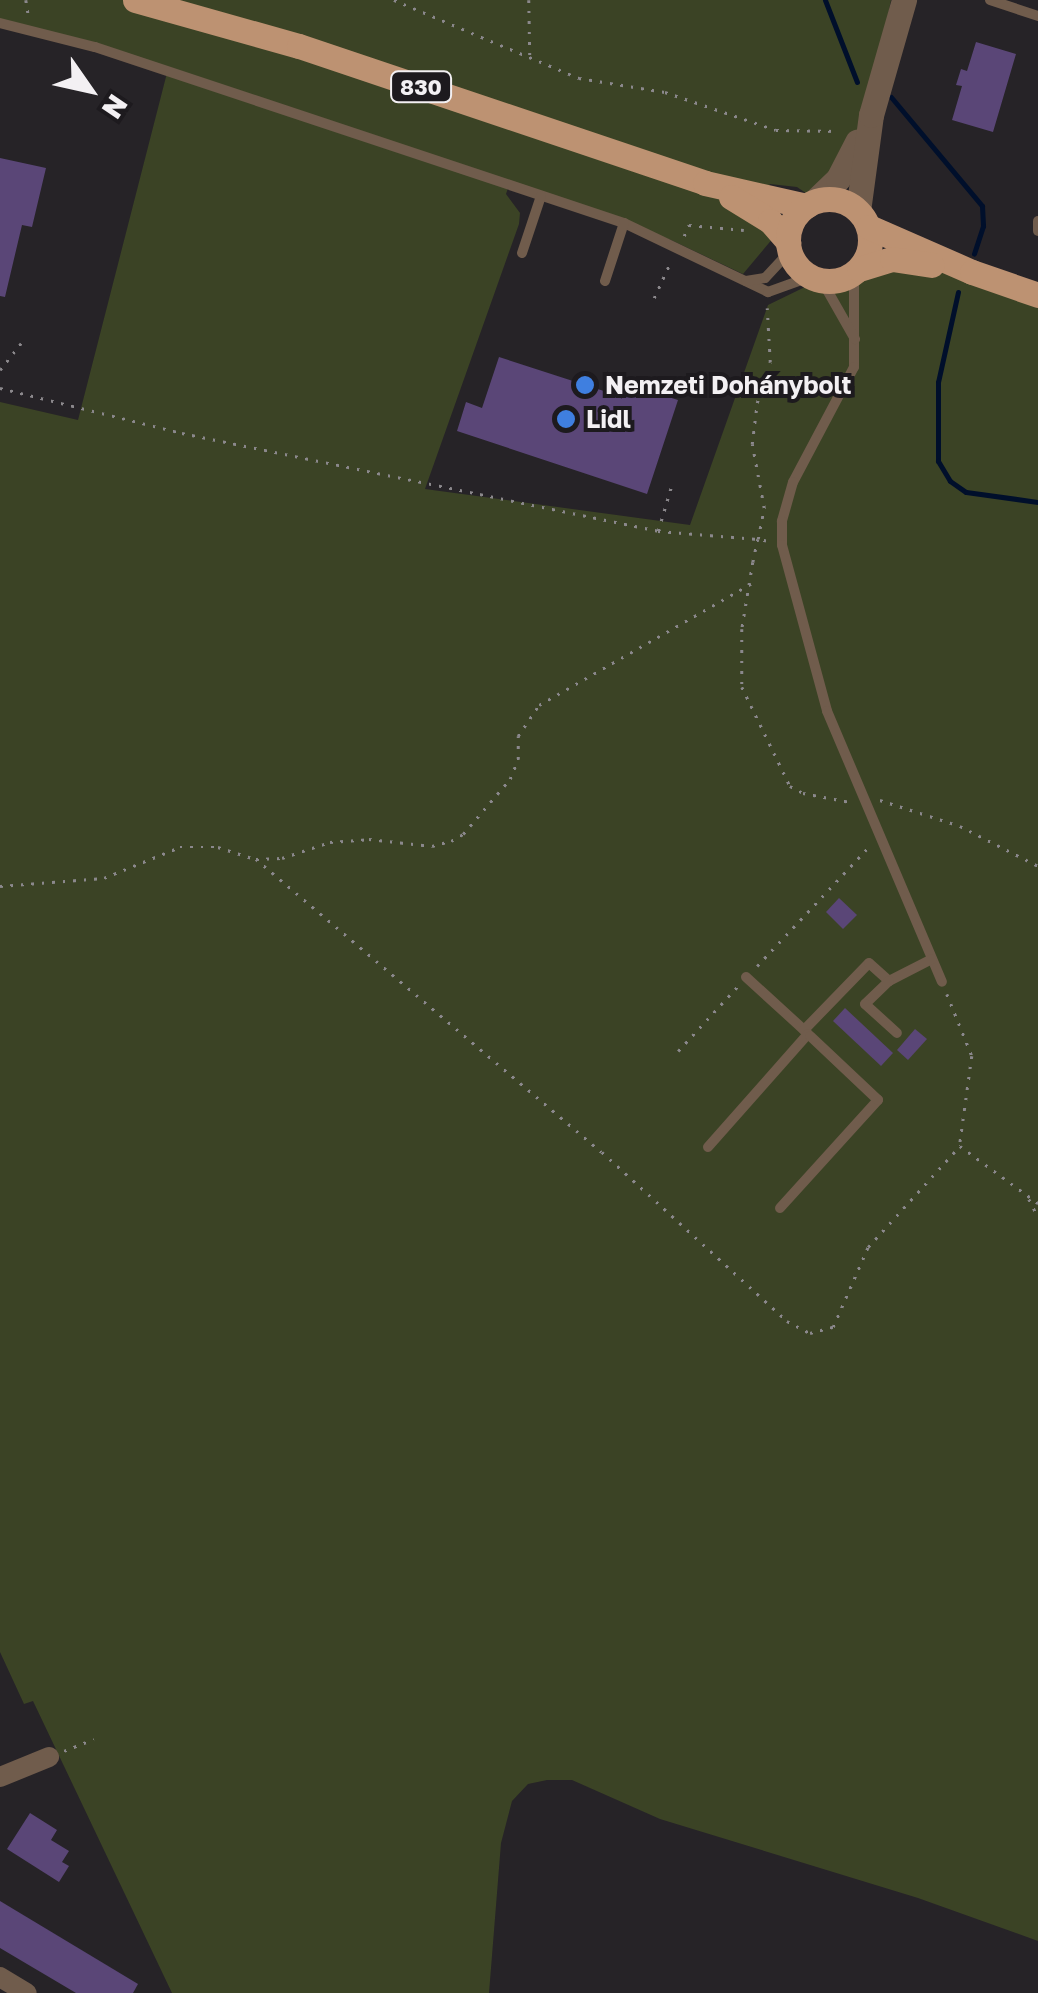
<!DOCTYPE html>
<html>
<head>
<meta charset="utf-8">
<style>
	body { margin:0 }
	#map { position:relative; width:1038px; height:1993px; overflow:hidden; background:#262327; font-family:"Golos Text",sans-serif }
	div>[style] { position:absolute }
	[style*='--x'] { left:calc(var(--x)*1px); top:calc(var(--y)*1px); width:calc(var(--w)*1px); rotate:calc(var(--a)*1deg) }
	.green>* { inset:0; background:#3b4325 }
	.stream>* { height:5px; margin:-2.5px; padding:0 2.5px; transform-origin:2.5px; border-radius:2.5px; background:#000f2b }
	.building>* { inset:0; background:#5a4677 }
	.path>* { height:2.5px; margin-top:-1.25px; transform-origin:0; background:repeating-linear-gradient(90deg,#8b888c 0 2.5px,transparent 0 10.5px) }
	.service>* { height:10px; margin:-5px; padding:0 5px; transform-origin:5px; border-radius:5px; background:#705c4c }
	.minor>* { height:20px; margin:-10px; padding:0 10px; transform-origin:10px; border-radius:10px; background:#705c4c }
	.tertiary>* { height:25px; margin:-12.5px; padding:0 12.5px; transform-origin:12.5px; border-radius:12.5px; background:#705c4c }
	.primary>* { height:25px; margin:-12.5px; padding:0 12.5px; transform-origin:12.5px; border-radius:12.5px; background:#bd9272 }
	.primary>.ring { margin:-12.5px; padding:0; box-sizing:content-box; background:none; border:25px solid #bd9272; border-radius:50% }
	.dots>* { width:28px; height:28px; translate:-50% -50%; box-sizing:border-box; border:5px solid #1d1a1e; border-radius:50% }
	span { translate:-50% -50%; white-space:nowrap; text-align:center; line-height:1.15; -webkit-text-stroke:8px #1d1a1e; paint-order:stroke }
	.shield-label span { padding:2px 8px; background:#1d1a1e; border:2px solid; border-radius:8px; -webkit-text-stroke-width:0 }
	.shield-label { font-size:22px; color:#f3f0f3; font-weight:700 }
	.poi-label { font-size:25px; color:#f3f0f3; font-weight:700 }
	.left { translate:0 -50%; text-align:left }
	.north { position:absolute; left:40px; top:40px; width:100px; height:100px; -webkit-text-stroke:8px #1d1a1e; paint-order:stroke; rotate:124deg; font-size:28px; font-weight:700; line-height:40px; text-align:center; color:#f3f0f3 }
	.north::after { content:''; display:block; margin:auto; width:35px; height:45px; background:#f3f0f3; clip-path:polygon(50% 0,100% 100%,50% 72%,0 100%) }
</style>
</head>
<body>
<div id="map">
	<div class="green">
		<div style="clip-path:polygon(0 0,891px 0,868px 116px,816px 200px,797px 187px,770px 184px,766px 190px,774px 237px,743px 274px,671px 240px,510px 182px,506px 194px,520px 213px,519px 224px,425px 489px,690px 525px,768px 305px,807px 286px,846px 284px,907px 262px,1038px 297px,1038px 1941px,918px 1898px,660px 1819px,572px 1780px,547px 1780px,528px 1784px,512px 1801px,501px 1843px,489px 1993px,172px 1993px,33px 1701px,24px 1704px,0 1652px,0 402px,78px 420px,168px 69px,0 20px)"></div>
	</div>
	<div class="stream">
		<div style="--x:825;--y:0;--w:88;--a:68.7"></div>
		<div style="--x:891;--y:97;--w:142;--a:50.1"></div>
		<div style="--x:982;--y:206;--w:20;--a:87"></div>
		<div style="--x:983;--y:226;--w:29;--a:108"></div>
		<div style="--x:958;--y:292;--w:92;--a:102.5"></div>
		<div style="--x:938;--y:382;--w:79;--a:90"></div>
		<div style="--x:938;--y:461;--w:23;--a:59"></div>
		<div style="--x:950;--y:481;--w:19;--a:35"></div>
		<div style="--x:966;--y:492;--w:73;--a:7.9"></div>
	</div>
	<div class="building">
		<div style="clip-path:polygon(976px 42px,1016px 54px,993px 132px,952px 120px,962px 86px,956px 85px,961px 69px,967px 71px)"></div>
		<div style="clip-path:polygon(0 158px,46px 168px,32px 227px,22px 225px,5px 297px,0 296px)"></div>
		<div style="clip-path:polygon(499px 357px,610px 393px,614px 380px,678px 400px,647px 494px,457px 431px,466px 402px,482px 408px)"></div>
		<div style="clip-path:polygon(839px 898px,857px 915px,843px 929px,826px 912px)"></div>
		<div style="clip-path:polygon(845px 1008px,893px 1053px,881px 1066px,833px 1021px)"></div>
		<div style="clip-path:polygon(915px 1029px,927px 1039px,908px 1060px,897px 1050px)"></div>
		<div style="clip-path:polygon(30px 1813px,57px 1830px,51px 1840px,69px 1851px,62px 1862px,69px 1866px,59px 1882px,7px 1849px)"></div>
		<div style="clip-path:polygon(0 1901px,138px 1984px,133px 1993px,76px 1993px,0 1948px)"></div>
	</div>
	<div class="path">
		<div style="--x:26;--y:0;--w:13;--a:81"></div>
		<div style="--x:394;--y:0;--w:201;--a:22.9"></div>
		<div style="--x:579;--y:78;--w:87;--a:9.2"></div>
		<div style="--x:665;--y:92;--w:117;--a:18.9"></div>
		<div style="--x:776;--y:130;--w:63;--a:0.9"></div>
		<div style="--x:529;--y:0;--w:58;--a:89"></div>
		<div style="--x:684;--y:236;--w:12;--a:-66"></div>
		<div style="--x:689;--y:225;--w:55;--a:5.2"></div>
		<div style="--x:654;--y:298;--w:41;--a:-65.3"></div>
		<div style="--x:0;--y:370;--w:34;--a:-52"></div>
		<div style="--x:0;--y:388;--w:187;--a:13.9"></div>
		<div style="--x:182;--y:433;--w:486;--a:11.6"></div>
		<div style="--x:658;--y:531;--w:100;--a:4.6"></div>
		<div style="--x:758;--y:539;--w:32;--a:-79"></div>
		<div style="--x:764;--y:508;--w:65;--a:-100.6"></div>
		<div style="--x:752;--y:444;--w:41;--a:-83"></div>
		<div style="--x:757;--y:403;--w:43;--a:-72.4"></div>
		<div style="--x:770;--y:362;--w:54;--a:-93.2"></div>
		<div style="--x:658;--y:531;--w:49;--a:-73.4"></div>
		<div style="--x:766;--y:541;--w:8;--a:-166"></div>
		<div style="--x:758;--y:539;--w:24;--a:102"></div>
		<div style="--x:753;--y:562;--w:68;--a:99.3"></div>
		<div style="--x:742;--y:629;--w:58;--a:90"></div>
		<div style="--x:742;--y:687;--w:110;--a:64.1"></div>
		<div style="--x:790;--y:786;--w:15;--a:28"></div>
		<div style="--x:803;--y:793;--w:48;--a:10.8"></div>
		<div style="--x:880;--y:800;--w:84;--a:18"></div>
		<div style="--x:960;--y:826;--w:88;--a:27.1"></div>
		<div style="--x:256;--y:859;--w:453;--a:40.3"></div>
		<div style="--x:602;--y:1152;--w:251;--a:42.4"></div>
		<div style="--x:787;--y:1321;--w:26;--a:28"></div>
		<div style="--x:810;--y:1333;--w:24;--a:-15"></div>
		<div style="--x:833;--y:1327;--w:87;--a:-66.4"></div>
		<div style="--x:868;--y:1247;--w:137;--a:-47.7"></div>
		<div style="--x:960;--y:1146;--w:97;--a:36.2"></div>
		<div style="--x:0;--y:886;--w:104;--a:-4.4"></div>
		<div style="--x:104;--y:878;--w:82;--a:-22.2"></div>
		<div style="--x:180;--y:847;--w:38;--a:0"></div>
		<div style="--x:218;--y:847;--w:40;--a:18"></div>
		<div style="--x:256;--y:859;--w:26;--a:-2"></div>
		<div style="--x:282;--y:858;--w:51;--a:-18.4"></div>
		<div style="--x:330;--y:842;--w:39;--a:-4"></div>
		<div style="--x:369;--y:839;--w:63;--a:6.3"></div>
		<div style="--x:432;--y:846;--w:20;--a:-15"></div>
		<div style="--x:451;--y:841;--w:14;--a:-30"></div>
		<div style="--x:463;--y:834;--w:72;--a:-49.5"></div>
		<div style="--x:510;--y:779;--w:22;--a:-68"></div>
		<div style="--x:518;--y:759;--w:23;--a:-90"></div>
		<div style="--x:518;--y:736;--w:37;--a:-56"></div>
		<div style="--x:539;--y:705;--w:245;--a:-29.8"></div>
		<div style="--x:757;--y:966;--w:162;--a:-46.8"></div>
		<div style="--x:947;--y:994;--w:67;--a:68"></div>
		<div style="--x:972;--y:1056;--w:89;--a:97.8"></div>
		<div style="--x:678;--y:1051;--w:88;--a:-47.3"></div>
		<div style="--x:1029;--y:1199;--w:20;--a:63"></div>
		<div style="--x:64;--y:1751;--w:32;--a:-22"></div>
	</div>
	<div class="service">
		<div style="--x:990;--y:0;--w:51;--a:18.4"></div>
		<div style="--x:0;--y:23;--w:98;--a:14.2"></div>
		<div style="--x:95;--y:47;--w:558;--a:18.4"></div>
		<div style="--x:624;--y:223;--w:160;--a:25.6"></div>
		<div style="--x:768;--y:292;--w:45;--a:-19.7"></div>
		<div style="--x:1038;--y:221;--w:10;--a:90"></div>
		<div style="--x:522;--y:253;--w:60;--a:-71.6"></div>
		<div style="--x:854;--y:273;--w:94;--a:90"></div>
		<div style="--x:854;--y:367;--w:130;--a:117.9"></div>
		<div style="--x:793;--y:482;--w:41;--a:105.8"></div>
		<div style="--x:782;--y:521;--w:24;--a:90"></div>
		<div style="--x:782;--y:545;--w:172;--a:74.8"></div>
		<div style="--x:827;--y:711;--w:294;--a:67"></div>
		<div style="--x:605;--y:281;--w:61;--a:-71.9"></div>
		<div style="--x:746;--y:281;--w:19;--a:-9"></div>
		<div style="--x:765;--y:278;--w:35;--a:-47"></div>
		<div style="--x:822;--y:281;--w:67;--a:60.4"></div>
		<div style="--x:746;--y:977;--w:79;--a:42.4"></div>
		<div style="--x:804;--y:1030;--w:93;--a:-45.9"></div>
		<div style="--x:869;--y:963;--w:27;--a:42"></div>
		<div style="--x:889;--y:981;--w:48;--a:-27.1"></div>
		<div style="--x:889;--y:981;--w:33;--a:136"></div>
		<div style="--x:865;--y:1004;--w:43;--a:42.2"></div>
		<div style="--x:708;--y:1147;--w:151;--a:-48.5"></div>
		<div style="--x:780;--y:1208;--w:146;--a:-47.8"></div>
		<div style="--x:878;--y:1100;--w:93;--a:-136.7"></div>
	</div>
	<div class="minor">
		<div style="--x:0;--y:1777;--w:53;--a:-22.2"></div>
		<div style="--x:0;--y:1977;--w:31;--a:31"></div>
	</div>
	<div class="tertiary">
		<div style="--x:816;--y:200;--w:30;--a:-44"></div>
		<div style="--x:838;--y:179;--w:42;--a:-62.8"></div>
		<div style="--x:858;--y:211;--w:97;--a:-82.3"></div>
		<div style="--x:871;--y:115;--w:120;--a:-74"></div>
	</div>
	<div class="primary">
		<div style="--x:135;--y:0;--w:170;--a:15.7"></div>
		<div style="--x:299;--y:46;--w:428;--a:18.6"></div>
		<div style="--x:705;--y:183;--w:104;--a:12.8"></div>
		<div style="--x:731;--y:197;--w:46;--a:31.6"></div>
		<div style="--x:770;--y:221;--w:28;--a:49"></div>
		<div class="ring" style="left:788px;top:199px;width:57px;height:57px"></div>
		<div style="--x:869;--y:227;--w:112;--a:23.6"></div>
		<div style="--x:972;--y:272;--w:70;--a:19.2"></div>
		<div style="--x:859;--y:269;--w:34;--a:-17"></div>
		<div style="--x:892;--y:259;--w:40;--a:8.5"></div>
	</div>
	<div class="dots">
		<div style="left:585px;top:385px;background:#3f7fe0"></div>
		<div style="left:566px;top:419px;background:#3f7fe0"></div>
	</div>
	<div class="shield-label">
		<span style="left:421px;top:87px">830</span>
	</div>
	<div class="poi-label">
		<span class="left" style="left:605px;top:385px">Nemzeti Dohánybolt</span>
		<span class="left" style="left:586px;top:419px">Lidl</span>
	</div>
	<div class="north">N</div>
</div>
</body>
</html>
